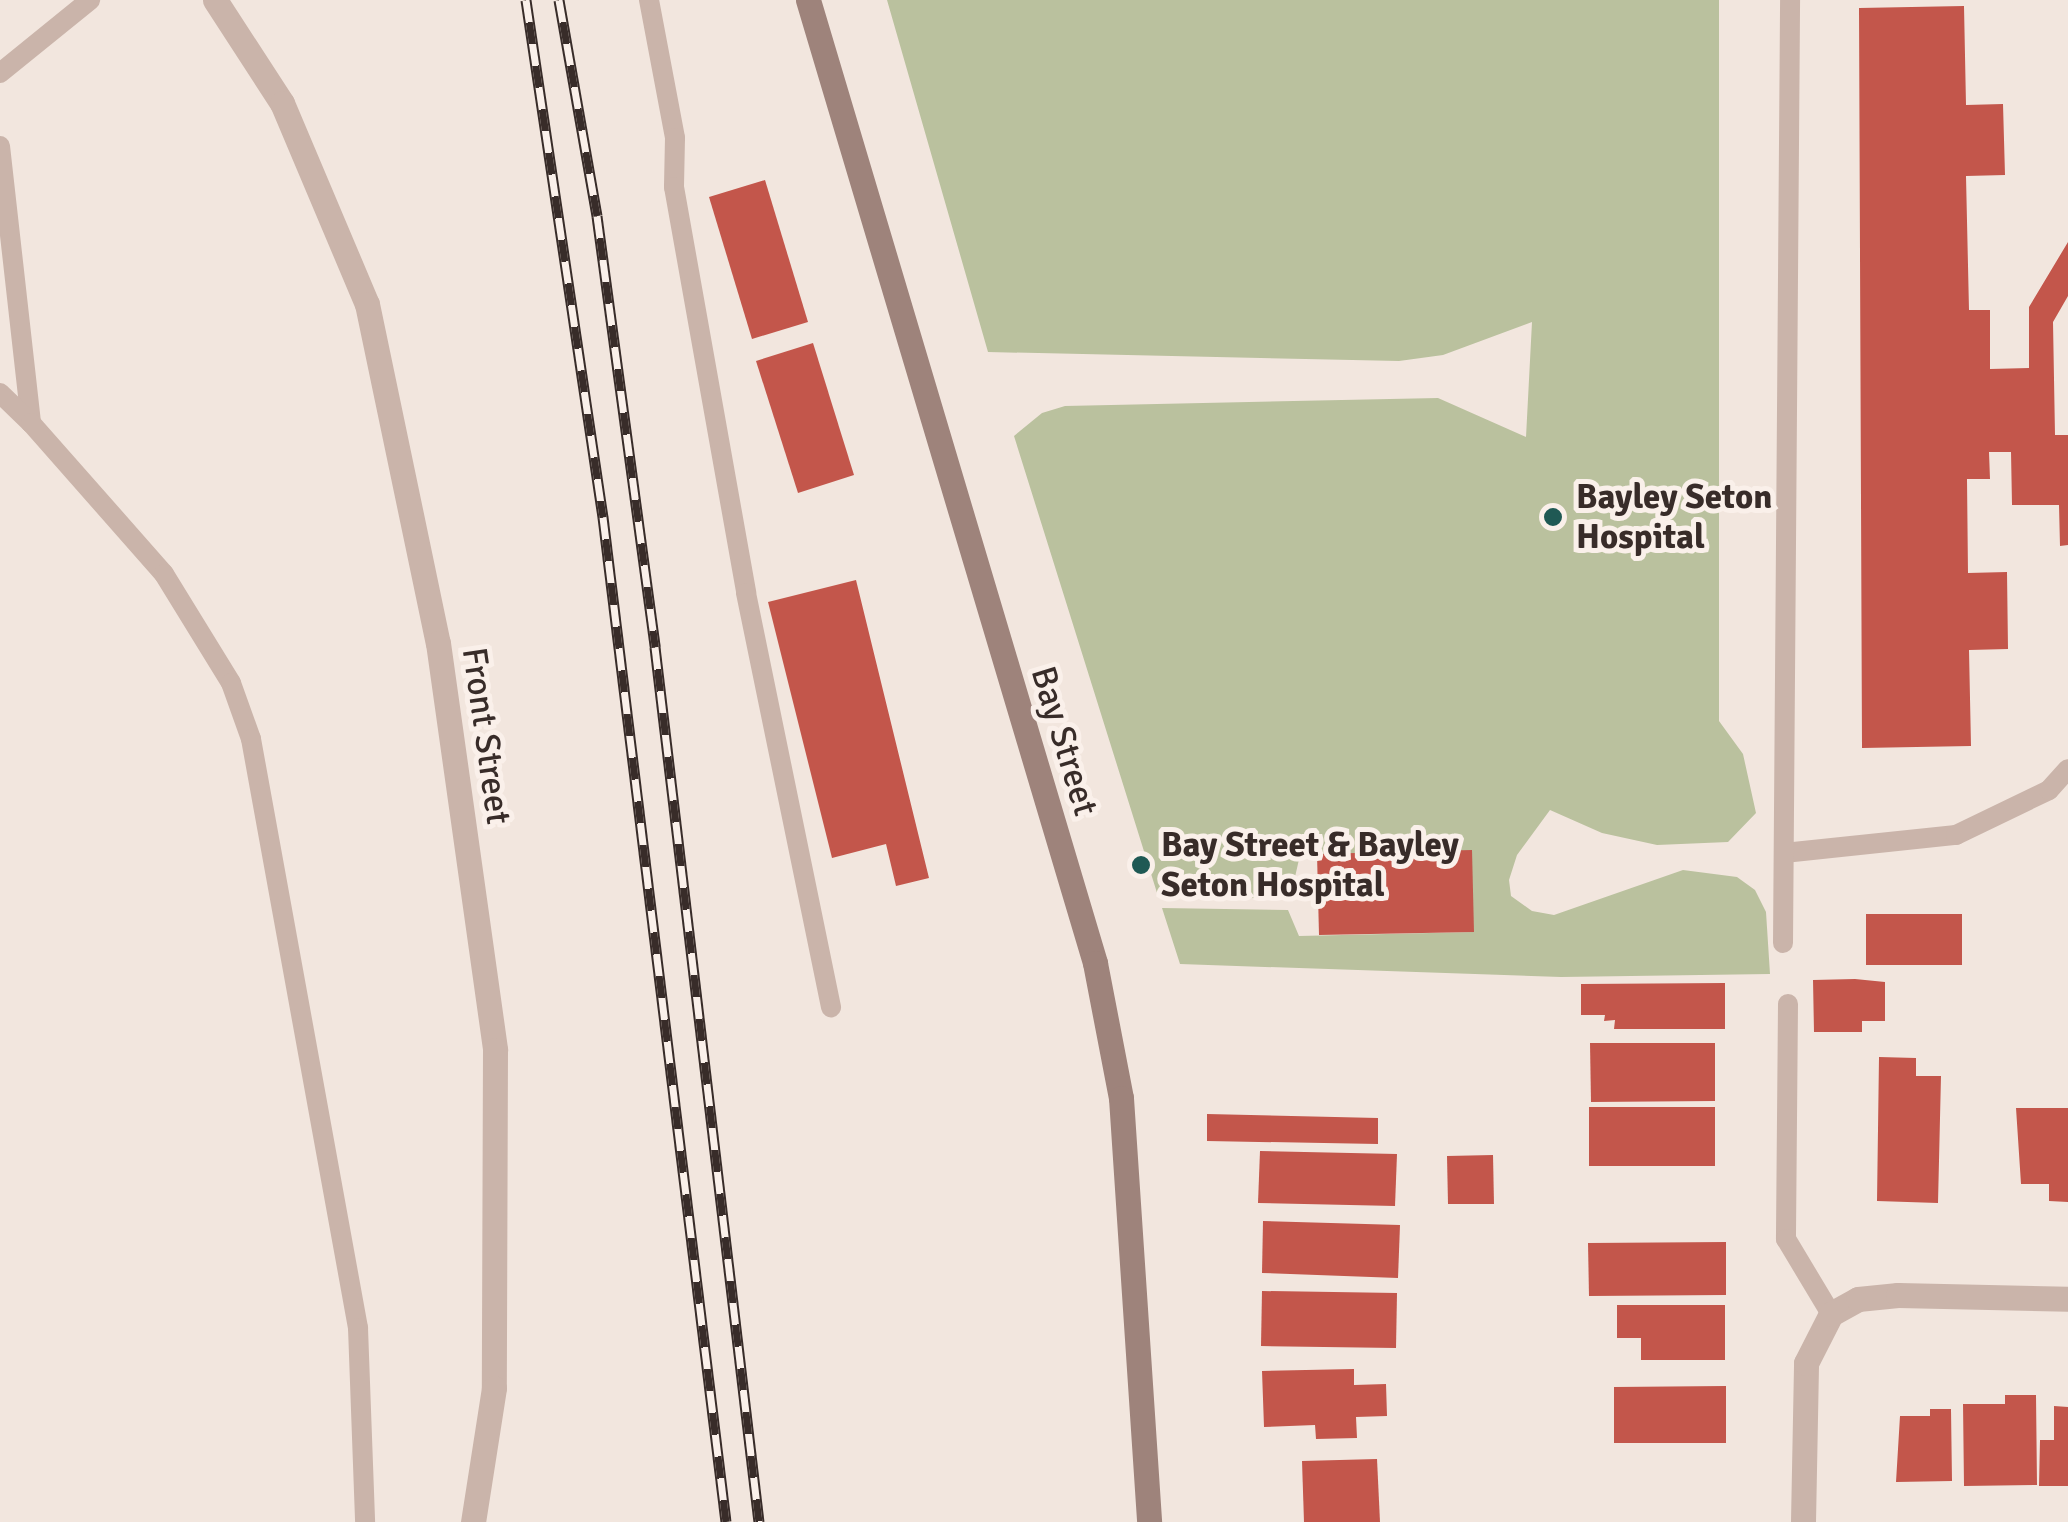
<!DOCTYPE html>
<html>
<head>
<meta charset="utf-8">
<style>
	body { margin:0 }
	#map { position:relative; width:2068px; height:1522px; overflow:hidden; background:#f2e6de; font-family:Signika,sans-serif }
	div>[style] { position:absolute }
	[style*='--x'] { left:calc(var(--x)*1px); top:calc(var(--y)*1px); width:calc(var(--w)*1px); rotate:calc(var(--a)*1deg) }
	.green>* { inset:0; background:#bac19e }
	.building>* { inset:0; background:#c3564b }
	.service>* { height:20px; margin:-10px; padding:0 10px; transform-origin:10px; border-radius:10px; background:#cab4aa }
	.minor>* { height:25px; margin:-12.5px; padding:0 12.5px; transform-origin:12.5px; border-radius:12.5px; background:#cab4aa }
	.tertiary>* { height:25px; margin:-12.5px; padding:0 12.5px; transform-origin:12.5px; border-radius:12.5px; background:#cab4aa }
	.secondary>* { height:25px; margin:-12.5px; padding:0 12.5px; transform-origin:12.5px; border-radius:12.5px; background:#9e837b }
	.rail>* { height:11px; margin-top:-5.5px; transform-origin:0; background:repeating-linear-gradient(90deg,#faf0ea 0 22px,#382c29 0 44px); box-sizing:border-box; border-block:2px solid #382c29 }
	.dots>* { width:28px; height:28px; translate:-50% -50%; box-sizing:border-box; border:5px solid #faf0ea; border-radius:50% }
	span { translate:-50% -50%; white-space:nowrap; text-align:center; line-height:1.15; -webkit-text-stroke:10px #faf0ea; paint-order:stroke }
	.poi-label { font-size:35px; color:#382c29; font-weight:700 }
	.left { translate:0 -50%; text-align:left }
	.street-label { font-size:35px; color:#382c29 }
</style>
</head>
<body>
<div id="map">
	<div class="green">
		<div style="clip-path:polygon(887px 0,1719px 0,1719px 721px,1743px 754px,1756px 813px,1728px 842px,1657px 845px,1602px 833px,1550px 810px,1517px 855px,1509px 880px,1511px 896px,1532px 911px,1554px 915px,1683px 870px,1737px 877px,1755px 890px,1766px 912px,1770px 974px,1561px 977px,1180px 964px,1162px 908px,1288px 910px,1299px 936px,1473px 932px,1317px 854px,1300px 855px,1290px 899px,1158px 896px,1014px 436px,1042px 413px,1065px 406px,1438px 398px,1526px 437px,1532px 322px,1443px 355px,1399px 361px,988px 352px)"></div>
	</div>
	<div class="building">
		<div style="clip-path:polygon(1964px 6px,1966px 105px,2003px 104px,2005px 175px,1966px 176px,1969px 310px,1990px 310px,1990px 369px,2029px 368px,2029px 307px,2068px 242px,2068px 296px,2053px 322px,2055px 435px,2068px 435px,2068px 545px,2060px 546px,2059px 505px,2012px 505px,2011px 452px,1989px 452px,1990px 479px,1967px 479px,1968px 573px,2007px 572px,2008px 649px,1969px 650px,1971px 746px,1862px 748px,1859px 8px)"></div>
		<div style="clip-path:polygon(765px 180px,808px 322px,752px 339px,709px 197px)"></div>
		<div style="clip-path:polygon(813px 343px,854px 475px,798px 493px,756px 361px)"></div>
		<div style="clip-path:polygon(856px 580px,929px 878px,896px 886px,886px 844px,832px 858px,768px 602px)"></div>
		<div style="clip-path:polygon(1472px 850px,1474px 932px,1319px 935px,1317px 854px)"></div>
		<div style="clip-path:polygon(1866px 914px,1962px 914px,1962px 965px,1866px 965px)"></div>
		<div style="clip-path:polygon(1855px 979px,1885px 982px,1885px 1021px,1862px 1021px,1862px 1032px,1814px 1032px,1813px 980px)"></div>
		<div style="clip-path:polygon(1725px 983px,1725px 1029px,1614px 1029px,1615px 1020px,1604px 1021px,1605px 1015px,1581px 1015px,1581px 984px)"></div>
		<div style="clip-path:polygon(1590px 1043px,1715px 1043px,1715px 1101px,1591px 1102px)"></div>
		<div style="clip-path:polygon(1879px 1057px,1916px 1058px,1916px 1076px,1941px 1076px,1938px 1203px,1877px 1201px)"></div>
		<div style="clip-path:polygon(1589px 1107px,1715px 1107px,1715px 1166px,1589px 1166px)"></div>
		<div style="clip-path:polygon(2016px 1108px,2068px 1108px,2068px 1202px,2049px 1201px,2049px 1184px,2021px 1184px)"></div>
		<div style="clip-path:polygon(1207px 1114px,1378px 1118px,1378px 1144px,1207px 1141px)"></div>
		<div style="clip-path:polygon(1260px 1151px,1397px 1154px,1395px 1206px,1258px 1203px)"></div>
		<div style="clip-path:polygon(1493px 1155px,1494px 1204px,1448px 1204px,1447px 1156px)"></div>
		<div style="clip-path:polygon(1263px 1221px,1400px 1225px,1398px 1278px,1262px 1273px)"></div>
		<div style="clip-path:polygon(1726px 1242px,1726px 1295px,1589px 1296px,1588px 1243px)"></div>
		<div style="clip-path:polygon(1262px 1291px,1397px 1293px,1396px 1348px,1261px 1346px)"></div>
		<div style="clip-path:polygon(1617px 1305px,1725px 1305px,1725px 1360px,1641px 1360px,1641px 1338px,1617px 1338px)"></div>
		<div style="clip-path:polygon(1354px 1369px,1354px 1385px,1386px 1384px,1387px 1416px,1356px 1417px,1357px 1438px,1316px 1439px,1315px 1425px,1264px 1427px,1262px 1371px)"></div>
		<div style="clip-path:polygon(1726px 1386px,1726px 1443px,1614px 1443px,1614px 1387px)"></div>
		<div style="clip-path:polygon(2005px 1395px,2036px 1395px,2037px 1485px,1964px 1486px,1963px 1404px,2005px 1404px)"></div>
		<div style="clip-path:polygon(2054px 1406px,2068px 1407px,2068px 1486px,2039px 1486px,2040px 1440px,2054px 1440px)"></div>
		<div style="clip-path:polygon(1930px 1409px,1951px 1409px,1952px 1481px,1896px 1482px,1900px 1416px,1930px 1416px)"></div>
		<div style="clip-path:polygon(1377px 1459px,1380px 1522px,1304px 1522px,1302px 1461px)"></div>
	</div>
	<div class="service">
		<div style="--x:649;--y:0;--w:140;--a:79.3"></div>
		<div style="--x:675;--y:138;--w:49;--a:91.2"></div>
		<div style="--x:674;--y:187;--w:412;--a:79.9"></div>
		<div style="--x:746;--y:593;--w:423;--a:78.4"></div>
		<div style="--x:0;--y:73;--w:116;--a:-39"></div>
		<div style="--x:0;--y:146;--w:279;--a:83.6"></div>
		<div style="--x:31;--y:423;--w:43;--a:-135.9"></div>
		<div style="--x:31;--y:423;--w:201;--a:48.6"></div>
		<div style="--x:164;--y:574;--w:128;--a:58.4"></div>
		<div style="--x:231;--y:683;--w:59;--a:70.3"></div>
		<div style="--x:251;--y:739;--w:599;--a:79.7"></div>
		<div style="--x:358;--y:1328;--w:194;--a:87.9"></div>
		<div style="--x:1784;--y:853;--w:173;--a:-6"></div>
		<div style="--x:1956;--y:835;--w:103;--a:-25.8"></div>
		<div style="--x:2049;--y:790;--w:28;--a:-48"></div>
		<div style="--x:1783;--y:943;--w:943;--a:-89.57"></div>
		<div style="--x:1788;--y:1004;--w:235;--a:90.5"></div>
		<div style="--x:1786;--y:1239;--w:87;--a:59"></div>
	</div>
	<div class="minor">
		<div style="--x:1803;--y:1522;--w:159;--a:-88.9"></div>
		<div style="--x:1806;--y:1363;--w:55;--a:-63"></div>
		<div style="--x:1831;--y:1314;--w:31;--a:-29"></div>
		<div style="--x:1858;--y:1299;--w:40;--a:-5.7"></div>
		<div style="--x:1898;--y:1295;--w:170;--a:1.3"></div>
	</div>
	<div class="tertiary">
		<div style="--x:215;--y:0;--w:123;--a:57"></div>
		<div style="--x:282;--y:103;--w:218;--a:67.1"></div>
		<div style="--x:367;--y:304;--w:346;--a:78.2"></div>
		<div style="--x:438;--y:643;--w:411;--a:82"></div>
		<div style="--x:495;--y:1050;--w:338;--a:90.2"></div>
		<div style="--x:494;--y:1388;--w:136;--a:98.9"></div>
	</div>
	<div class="secondary">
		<div style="--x:808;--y:0;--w:1005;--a:73.4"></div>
		<div style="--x:1095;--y:963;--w:137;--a:79.1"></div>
		<div style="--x:1121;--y:1098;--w:425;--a:86.2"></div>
	</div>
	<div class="rail">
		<div style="--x:526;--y:0;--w:523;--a:81.53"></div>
		<div style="--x:603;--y:517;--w:1012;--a:83.02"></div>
		<div style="--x:559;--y:0;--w:219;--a:80"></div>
		<div style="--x:597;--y:216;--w:435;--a:82.3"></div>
		<div style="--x:655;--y:647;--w:881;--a:83.22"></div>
	</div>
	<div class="dots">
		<div style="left:1553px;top:517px;background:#1f5954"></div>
		<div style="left:1141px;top:865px;background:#1f5954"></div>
	</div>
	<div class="poi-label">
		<span class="left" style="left:1576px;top:517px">Bayley Seton<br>Hospital</span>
		<span class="left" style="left:1161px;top:865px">Bay Street &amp; Bayley<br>Seton Hospital</span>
	</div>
	<div class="street-label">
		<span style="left:486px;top:736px;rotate:82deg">Front Street</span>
		<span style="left:1064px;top:741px;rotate:73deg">Bay Street</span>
	</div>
</div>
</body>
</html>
